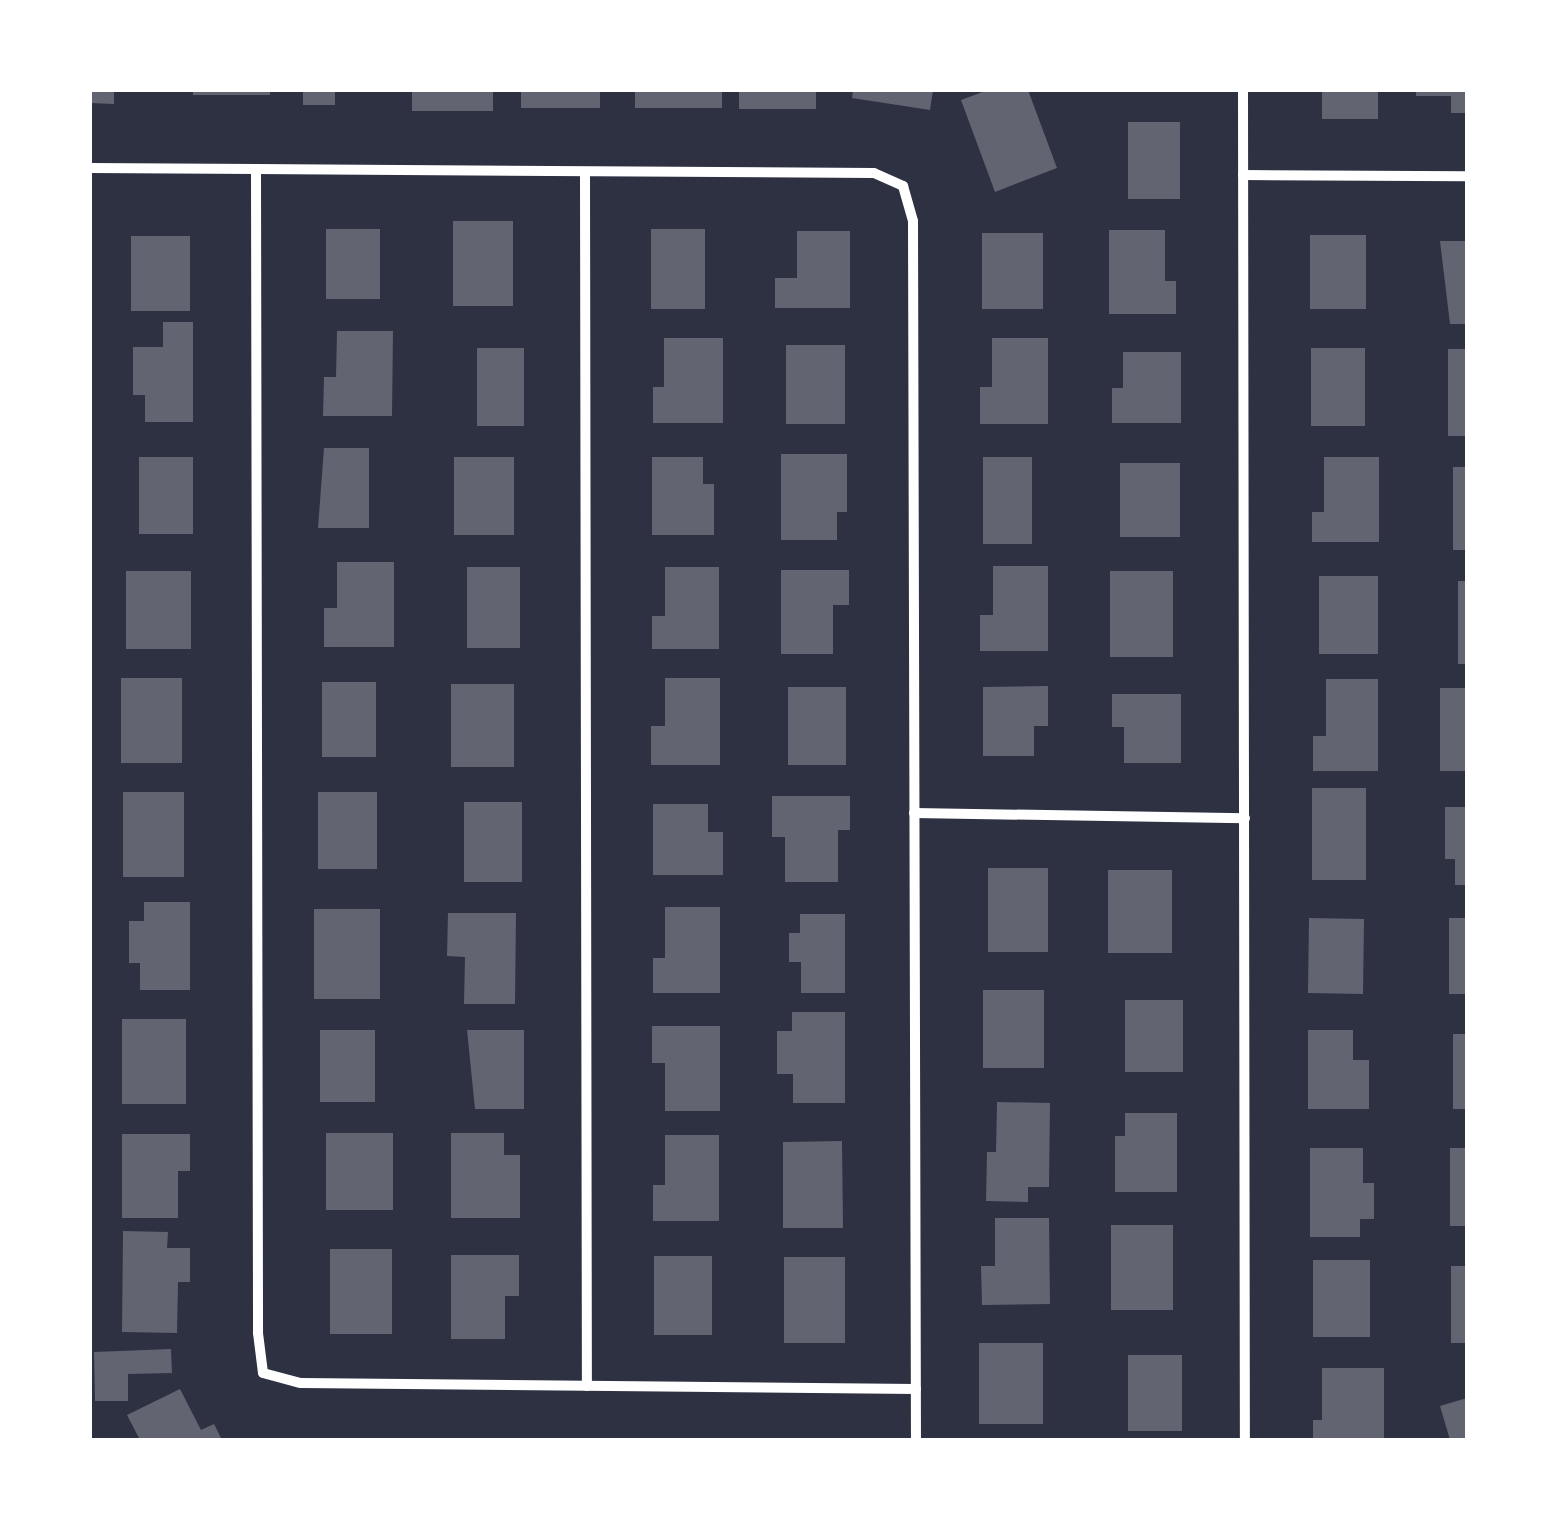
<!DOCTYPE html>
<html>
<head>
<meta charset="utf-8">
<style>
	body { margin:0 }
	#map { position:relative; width:1557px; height:1530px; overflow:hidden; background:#2d3142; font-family:"Sofia Sans Condensed",sans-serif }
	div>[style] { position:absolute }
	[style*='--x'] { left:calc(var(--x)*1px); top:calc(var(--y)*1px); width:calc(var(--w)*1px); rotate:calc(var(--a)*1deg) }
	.building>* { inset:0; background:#626471 }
	.minor>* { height:10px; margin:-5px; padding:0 5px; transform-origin:5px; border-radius:5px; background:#fff }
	span { translate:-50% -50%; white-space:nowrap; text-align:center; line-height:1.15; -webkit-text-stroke:9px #fff; paint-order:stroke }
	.frame { position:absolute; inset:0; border:92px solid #fff; pointer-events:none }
</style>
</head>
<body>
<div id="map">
	<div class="building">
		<div style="clip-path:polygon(90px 90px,114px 90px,114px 104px,90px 103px)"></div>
		<div style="clip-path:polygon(193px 90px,270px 90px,270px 95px,193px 95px)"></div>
		<div style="clip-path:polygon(303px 90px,335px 90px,335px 105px,303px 105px)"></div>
		<div style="clip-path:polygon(412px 90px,493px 90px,493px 111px,412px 111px)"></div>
		<div style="clip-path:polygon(521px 90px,600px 90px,600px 108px,521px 108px)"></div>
		<div style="clip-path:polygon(635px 90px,722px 90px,722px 108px,635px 108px)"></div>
		<div style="clip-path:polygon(739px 90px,816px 90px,816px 109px,739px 109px)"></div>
		<div style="clip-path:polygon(853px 90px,933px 90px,930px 110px,852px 98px)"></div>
		<div style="clip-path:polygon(988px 90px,1028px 90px,1057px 168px,995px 192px,961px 100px)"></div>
		<div style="clip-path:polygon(1322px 90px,1378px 90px,1378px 119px,1322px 119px)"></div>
		<div style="clip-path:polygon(1416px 90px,1467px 90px,1467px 113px,1451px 113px,1451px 96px,1416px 96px)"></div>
		<div style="clip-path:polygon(1128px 122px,1180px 122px,1180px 199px,1128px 199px)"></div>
		<div style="clip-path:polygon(453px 221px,513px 221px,513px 306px,453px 306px)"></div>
		<div style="clip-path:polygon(326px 229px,380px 229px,380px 299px,326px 299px)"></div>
		<div style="clip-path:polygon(651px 229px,705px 229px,705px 309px,651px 309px)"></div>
		<div style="clip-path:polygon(1109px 230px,1165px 230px,1165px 281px,1176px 281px,1176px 314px,1109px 314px)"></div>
		<div style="clip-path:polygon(797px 231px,850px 231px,850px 308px,775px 308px,775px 278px,797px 278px)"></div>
		<div style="clip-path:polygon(982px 233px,1043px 233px,1043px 309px,982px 309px)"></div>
		<div style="clip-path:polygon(1310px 235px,1366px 235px,1366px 309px,1310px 309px)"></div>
		<div style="clip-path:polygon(131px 236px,190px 236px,190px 311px,131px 311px)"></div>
		<div style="clip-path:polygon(1440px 241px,1467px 241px,1467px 324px,1450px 324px)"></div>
		<div style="clip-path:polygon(163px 322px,193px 322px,193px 422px,145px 422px,145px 395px,133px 395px,133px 347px,163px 347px)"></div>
		<div style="clip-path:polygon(337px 331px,393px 331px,392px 416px,323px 416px,324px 377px,336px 377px)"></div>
		<div style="clip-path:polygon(664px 338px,723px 338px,723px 423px,653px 423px,653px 387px,664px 387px)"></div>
		<div style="clip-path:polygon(992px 338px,1048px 338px,1048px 424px,980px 424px,980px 387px,992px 387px)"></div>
		<div style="clip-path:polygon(786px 345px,845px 345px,845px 424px,786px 424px)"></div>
		<div style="clip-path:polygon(477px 348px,524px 348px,524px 426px,477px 426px)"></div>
		<div style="clip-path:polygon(1311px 348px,1365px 348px,1365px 426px,1311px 426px)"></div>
		<div style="clip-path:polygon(1448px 349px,1467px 349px,1467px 436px,1448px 436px)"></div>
		<div style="clip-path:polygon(1123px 352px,1181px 352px,1181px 423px,1112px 423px,1112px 388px,1123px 388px)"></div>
		<div style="clip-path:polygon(324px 448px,369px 448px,369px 528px,318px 528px)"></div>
		<div style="clip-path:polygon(781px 454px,847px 454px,847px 512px,837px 512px,837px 540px,781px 540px)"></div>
		<div style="clip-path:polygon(139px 457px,193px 457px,193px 534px,139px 534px)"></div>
		<div style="clip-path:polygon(454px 457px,514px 457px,514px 535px,454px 535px)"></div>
		<div style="clip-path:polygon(652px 457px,703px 457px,703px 484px,714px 484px,714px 535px,652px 535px)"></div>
		<div style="clip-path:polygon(983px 457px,1032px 457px,1032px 544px,983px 544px)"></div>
		<div style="clip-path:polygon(1324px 457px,1379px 457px,1379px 542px,1312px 542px,1312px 512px,1324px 512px)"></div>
		<div style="clip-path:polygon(1120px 463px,1180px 463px,1180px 537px,1120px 537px)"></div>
		<div style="clip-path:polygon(1453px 467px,1467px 467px,1467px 550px,1453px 550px)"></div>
		<div style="clip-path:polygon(337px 562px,394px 562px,394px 647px,324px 647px,324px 608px,337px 608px)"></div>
		<div style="clip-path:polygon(993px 566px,1048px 566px,1048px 651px,980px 651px,980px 615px,993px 615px)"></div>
		<div style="clip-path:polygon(467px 567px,520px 567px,520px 648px,467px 648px)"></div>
		<div style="clip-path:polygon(665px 567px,719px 567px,719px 649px,652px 649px,652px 616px,665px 616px)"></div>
		<div style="clip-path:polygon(781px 570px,849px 570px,849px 605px,833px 605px,833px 654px,781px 654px)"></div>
		<div style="clip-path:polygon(126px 571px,191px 571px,191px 649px,126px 649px)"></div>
		<div style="clip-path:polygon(1110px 571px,1173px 571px,1173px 657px,1110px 657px)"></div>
		<div style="clip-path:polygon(1319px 576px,1378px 576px,1378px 654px,1319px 654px)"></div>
		<div style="clip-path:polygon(1458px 581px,1467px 581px,1467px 664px,1458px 664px)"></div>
		<div style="clip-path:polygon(121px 678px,182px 678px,182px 763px,121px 763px)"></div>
		<div style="clip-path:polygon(665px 678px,720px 678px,720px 765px,651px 765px,651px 726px,665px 726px)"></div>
		<div style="clip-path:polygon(1326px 679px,1378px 679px,1378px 771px,1313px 771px,1313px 736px,1326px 736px)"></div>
		<div style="clip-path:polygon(322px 682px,376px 682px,376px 757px,322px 757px)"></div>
		<div style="clip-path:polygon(451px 684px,514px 684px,514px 767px,451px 767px)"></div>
		<div style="clip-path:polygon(1048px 686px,1048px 726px,1034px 726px,1034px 756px,983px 756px,983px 687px)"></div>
		<div style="clip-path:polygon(788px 687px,846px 687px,846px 765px,788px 765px)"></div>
		<div style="clip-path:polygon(1440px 688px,1467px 688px,1467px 771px,1440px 771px)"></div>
		<div style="clip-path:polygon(1112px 694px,1181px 694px,1181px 763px,1124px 763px,1124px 727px,1112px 727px)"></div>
		<div style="clip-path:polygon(1312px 788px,1366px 788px,1366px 880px,1312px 880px)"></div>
		<div style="clip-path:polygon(123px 792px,184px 792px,184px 877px,123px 877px)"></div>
		<div style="clip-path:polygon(318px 792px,377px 792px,377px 869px,318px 869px)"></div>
		<div style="clip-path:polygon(772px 796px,850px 796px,850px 830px,838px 830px,838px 882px,785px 882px,785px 837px,772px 837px)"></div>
		<div style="clip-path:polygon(464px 802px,522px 802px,522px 882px,464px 882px)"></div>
		<div style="clip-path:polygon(653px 804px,708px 804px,708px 832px,723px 832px,723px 875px,653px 875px)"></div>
		<div style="clip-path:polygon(1445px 807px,1467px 807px,1467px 885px,1455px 885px,1455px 859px,1445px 859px)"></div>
		<div style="clip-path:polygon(988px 868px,1048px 868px,1048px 952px,988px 952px)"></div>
		<div style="clip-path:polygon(1108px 870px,1172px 870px,1172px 953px,1108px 953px)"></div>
		<div style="clip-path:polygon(144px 902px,190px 902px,190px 990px,140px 990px,140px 963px,129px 963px,129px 921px,144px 921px)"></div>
		<div style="clip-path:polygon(665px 907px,720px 907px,720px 993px,653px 993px,653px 958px,665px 958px)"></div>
		<div style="clip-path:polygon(314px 909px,380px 909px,380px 999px,314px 999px)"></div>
		<div style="clip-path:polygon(448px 913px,516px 913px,515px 1004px,464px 1004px,465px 957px,447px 956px)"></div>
		<div style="clip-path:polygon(800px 914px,845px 914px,845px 993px,801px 993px,801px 962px,789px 962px,789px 933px,800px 933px)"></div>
		<div style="clip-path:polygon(1309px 918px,1364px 919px,1363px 994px,1308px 993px)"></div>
		<div style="clip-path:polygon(1449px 918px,1467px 918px,1467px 994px,1449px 994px)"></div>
		<div style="clip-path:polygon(983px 990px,1044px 990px,1044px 1068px,983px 1068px)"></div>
		<div style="clip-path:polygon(1125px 1000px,1183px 1000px,1183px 1072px,1125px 1072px)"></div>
		<div style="clip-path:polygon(792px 1012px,845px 1012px,845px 1103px,793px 1103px,793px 1074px,777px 1074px,777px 1031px,792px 1031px)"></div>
		<div style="clip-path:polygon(122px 1019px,186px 1019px,186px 1104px,122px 1104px)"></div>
		<div style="clip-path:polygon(652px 1026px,720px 1026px,720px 1111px,665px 1111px,665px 1063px,652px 1063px)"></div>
		<div style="clip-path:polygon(320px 1030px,375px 1030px,375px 1102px,320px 1102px)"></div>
		<div style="clip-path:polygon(467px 1030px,524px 1030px,524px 1109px,475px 1109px)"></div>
		<div style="clip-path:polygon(1308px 1030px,1353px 1030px,1353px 1060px,1369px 1060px,1369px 1109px,1308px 1109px)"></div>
		<div style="clip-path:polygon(1453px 1034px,1467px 1034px,1467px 1109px,1453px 1109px)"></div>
		<div style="clip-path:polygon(997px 1102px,1050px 1103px,1049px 1187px,1028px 1187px,1028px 1202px,986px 1201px,987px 1152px,996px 1152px)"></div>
		<div style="clip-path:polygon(1125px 1113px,1177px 1113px,1177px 1192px,1115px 1192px,1115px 1136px,1125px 1136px)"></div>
		<div style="clip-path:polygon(326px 1133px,393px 1133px,393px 1210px,326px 1210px)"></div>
		<div style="clip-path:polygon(451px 1133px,504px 1133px,504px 1155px,520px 1155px,520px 1218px,451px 1218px)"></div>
		<div style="clip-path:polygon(122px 1134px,190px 1134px,190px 1171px,178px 1171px,178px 1218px,122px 1218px)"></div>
		<div style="clip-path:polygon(665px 1135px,719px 1135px,719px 1221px,653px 1221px,653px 1185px,665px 1185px)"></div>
		<div style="clip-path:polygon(842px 1141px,843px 1228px,783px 1228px,783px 1142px)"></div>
		<div style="clip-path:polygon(1310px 1148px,1363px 1148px,1363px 1183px,1374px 1183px,1374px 1219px,1360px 1219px,1360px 1237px,1310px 1237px)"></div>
		<div style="clip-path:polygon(1450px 1148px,1467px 1148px,1467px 1226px,1450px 1226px)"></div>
		<div style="clip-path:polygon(995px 1218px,1049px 1218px,1050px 1304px,982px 1305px,981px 1266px,995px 1266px)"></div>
		<div style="clip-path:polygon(1111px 1225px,1173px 1225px,1173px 1310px,1111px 1310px)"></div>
		<div style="clip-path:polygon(123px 1231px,168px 1232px,167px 1248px,190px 1248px,190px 1282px,178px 1282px,177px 1333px,122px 1332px)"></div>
		<div style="clip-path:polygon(330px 1249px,392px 1249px,392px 1334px,330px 1334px)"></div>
		<div style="clip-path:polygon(451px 1255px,519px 1255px,519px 1296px,505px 1296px,505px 1339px,451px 1339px)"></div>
		<div style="clip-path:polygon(654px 1256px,712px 1256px,712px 1335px,654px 1335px)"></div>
		<div style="clip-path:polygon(784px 1257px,845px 1257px,845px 1343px,784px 1343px)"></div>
		<div style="clip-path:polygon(1313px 1260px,1370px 1260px,1370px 1337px,1313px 1337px)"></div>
		<div style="clip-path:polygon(1451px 1266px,1467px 1266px,1467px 1343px,1451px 1343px)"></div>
		<div style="clip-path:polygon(979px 1343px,1043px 1343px,1043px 1424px,979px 1424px)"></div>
		<div style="clip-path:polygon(171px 1349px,172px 1373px,128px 1374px,128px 1401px,95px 1401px,94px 1352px)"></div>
		<div style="clip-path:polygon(1128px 1355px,1182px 1355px,1182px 1431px,1128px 1431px)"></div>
		<div style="clip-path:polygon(1322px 1368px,1384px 1368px,1384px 1440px,1313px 1440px,1313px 1420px,1322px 1420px)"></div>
		<div style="clip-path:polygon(180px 1389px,201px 1430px,214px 1424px,222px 1440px,140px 1440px,127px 1415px)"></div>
		<div style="clip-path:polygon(1467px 1398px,1467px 1440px,1450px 1440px,1440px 1406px)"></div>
	</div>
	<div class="minor">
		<div style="--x:1243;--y:90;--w:1350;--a:89.92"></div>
		<div style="--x:90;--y:168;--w:784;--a:0.37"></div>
		<div style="--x:874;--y:173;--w:32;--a:24"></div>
		<div style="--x:903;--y:186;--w:36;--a:74"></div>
		<div style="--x:913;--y:221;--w:1219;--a:89.86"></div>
		<div style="--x:256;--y:169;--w:1164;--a:89.9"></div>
		<div style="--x:258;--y:1333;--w:40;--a:82.9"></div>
		<div style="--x:263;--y:1373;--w:39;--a:15"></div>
		<div style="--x:301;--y:1383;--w:615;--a:0.56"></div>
		<div style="--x:585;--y:173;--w:1213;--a:89.91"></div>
		<div style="--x:1243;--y:175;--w:224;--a:0.3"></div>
		<div style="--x:914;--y:813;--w:331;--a:0.9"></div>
	</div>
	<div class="frame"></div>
</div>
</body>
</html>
